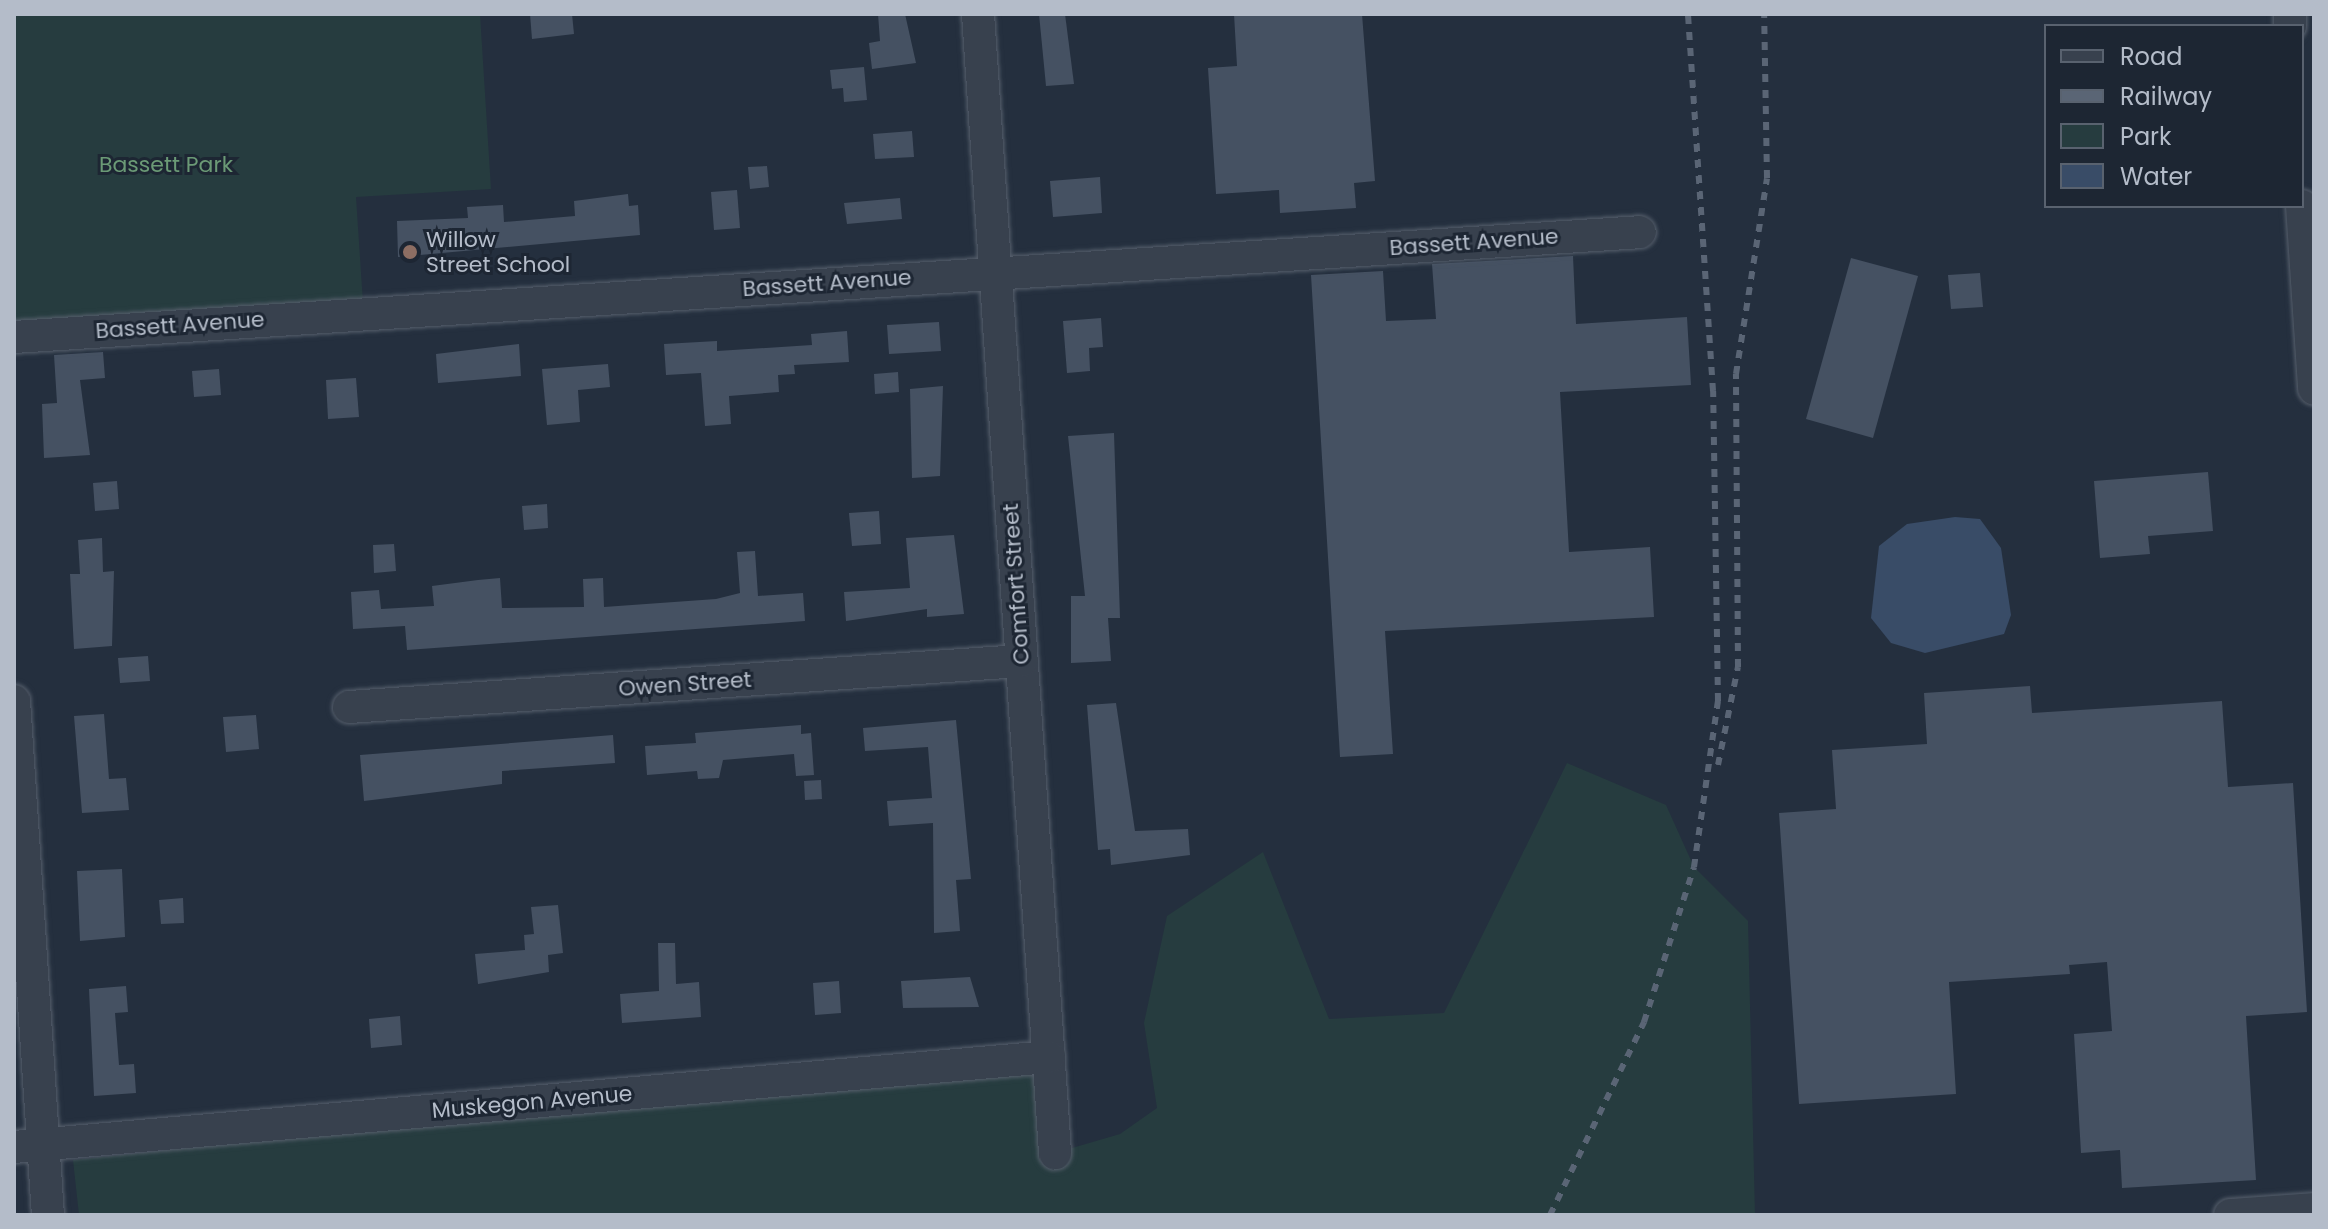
<!DOCTYPE html>
<html>
<head>
<meta charset="utf-8">
<style>
	body { margin:0 }
	#map { position:relative; width:2328px; height:1229px; overflow:hidden; background:#242f3e; font-family:Poppins,sans-serif }
	div>[style] { position:absolute }
	[style*='--x'] { left:calc(var(--x)*1px); top:calc(var(--y)*1px); width:calc(var(--w)*1px); rotate:calc(var(--a)*1deg) }
	.green>* { inset:0; background:#263c3f }
	.water>* { inset:0; background:#394c67 }
	.building>* { inset:0; background:#455162 }
	.roads { filter:drop-shadow(0 0 2px #565f6c) drop-shadow(0 0 2px #565f6c) }
	.minor>* { height:32px; margin:-16px; padding:0 16px; transform-origin:16px; border-radius:16px; background:#38414e }
	.rail>* { height:6px; margin-top:-3px; transform-origin:0; background:repeating-linear-gradient(90deg,#5a6575 0 8px,transparent 0 16px) }
	.dots>* { width:22px; height:22px; translate:-50% -50%; box-sizing:border-box; border:4px solid #1d2633; border-radius:50% }
	span { translate:-50% -50%; white-space:nowrap; text-align:center; line-height:1.15; -webkit-text-stroke:6px #1d2633; paint-order:stroke }
	.park-label { font-size:22px; color:#6b9a76 }
	.poi-label { font-size:22px; color:#b4bcc9 }
	.left { translate:0 -50%; text-align:left }
	.street-label { font-size:22px; color:#b4bcc9 }
	.frame { position:absolute; inset:0; border:16px solid #b4bcc9; pointer-events:none }
	.legend { position:absolute; left:2044px; top:24px; width:260px; height:184px; box-sizing:border-box; background:#1d2633; border:2px solid #59626f; margin:0; padding:10px 14px; list-style:none; font-size:24px; color:#b4bcc9 }
	.legend li { display:flex; align-items:center; gap:16px; height:40px }
	.legend b { width:40px; border:2px solid #59626f }
</style>
</head>
<body>
<div id="map">
	<div class="green">
		<div style="clip-path:polygon(14px 14px,480px 14px,491px 189px,356px 197px,363px 303px,14px 324px)"></div>
		<div style="clip-path:polygon(1567px 763px,1666px 805px,1694px 867px,1748px 921px,1755px 1215px,79px 1215px,73px 1160px,1049px 1057px,1055px 1153px,1120px 1134px,1157px 1108px,1144px 1023px,1167px 916px,1263px 852px,1329px 1019px,1444px 1013px)"></div>
	</div>
	<div class="water">
		<div style="clip-path:polygon(1955px 517px,1980px 519px,2001px 548px,2011px 615px,2004px 634px,1925px 653px,1891px 643px,1871px 618px,1879px 546px,1907px 524px)"></div>
	</div>
	<div class="building">
		<div style="clip-path:polygon(530px 14px,572px 14px,574px 34px,532px 39px)"></div>
		<div style="clip-path:polygon(878px 14px,905px 14px,916px 63px,872px 69px,869px 43px,880px 41px)"></div>
		<div style="clip-path:polygon(1039px 14px,1065px 14px,1074px 84px,1046px 86px)"></div>
		<div style="clip-path:polygon(1234px 14px,1362px 14px,1375px 181px,1354px 183px,1356px 208px,1280px 213px,1279px 190px,1216px 194px,1208px 68px,1237px 66px)"></div>
		<div style="clip-path:polygon(864px 67px,867px 100px,844px 102px,843px 88px,832px 89px,830px 70px)"></div>
		<div style="clip-path:polygon(912px 131px,914px 157px,875px 159px,873px 134px)"></div>
		<div style="clip-path:polygon(767px 166px,769px 187px,750px 189px,748px 167px)"></div>
		<div style="clip-path:polygon(1100px 177px,1102px 213px,1053px 217px,1050px 181px)"></div>
		<div style="clip-path:polygon(737px 190px,740px 228px,714px 230px,711px 192px)"></div>
		<div style="clip-path:polygon(628px 194px,629px 206px,638px 205px,640px 235px,398px 257px,397px 221px,468px 218px,467px 207px,503px 205px,504px 222px,575px 216px,574px 201px)"></div>
		<div style="clip-path:polygon(900px 198px,902px 219px,847px 224px,844px 203px)"></div>
		<div style="clip-path:polygon(1573px 256px,1576px 324px,1687px 317px,1691px 385px,1560px 392px,1569px 552px,1650px 547px,1654px 617px,1385px 631px,1393px 754px,1340px 757px,1311px 275px,1383px 271px,1386px 321px,1436px 319px,1432px 264px)"></div>
		<div style="clip-path:polygon(1851px 258px,1918px 276px,1873px 438px,1806px 419px)"></div>
		<div style="clip-path:polygon(1980px 273px,1983px 307px,1951px 309px,1948px 275px)"></div>
		<div style="clip-path:polygon(1101px 318px,1103px 347px,1089px 348px,1090px 371px,1067px 373px,1063px 321px)"></div>
		<div style="clip-path:polygon(939px 322px,941px 351px,889px 354px,887px 325px)"></div>
		<div style="clip-path:polygon(847px 331px,849px 362px,794px 365px,795px 374px,778px 375px,779px 392px,729px 396px,731px 424px,705px 426px,701px 373px,666px 375px,664px 344px,717px 341px,717px 351px,812px 345px,811px 334px)"></div>
		<div style="clip-path:polygon(519px 344px,521px 376px,438px 383px,436px 354px)"></div>
		<div style="clip-path:polygon(103px 352px,105px 378px,80px 380px,90px 455px,44px 458px,42px 404px,57px 403px,54px 355px)"></div>
		<div style="clip-path:polygon(608px 364px,610px 387px,578px 390px,580px 422px,547px 425px,542px 369px)"></div>
		<div style="clip-path:polygon(219px 369px,221px 395px,194px 397px,192px 371px)"></div>
		<div style="clip-path:polygon(898px 372px,899px 392px,875px 394px,874px 374px)"></div>
		<div style="clip-path:polygon(356px 378px,359px 417px,328px 419px,326px 380px)"></div>
		<div style="clip-path:polygon(943px 386px,940px 476px,912px 478px,910px 389px)"></div>
		<div style="clip-path:polygon(1114px 433px,1120px 618px,1108px 618px,1111px 661px,1071px 663px,1071px 596px,1085px 596px,1068px 436px)"></div>
		<div style="clip-path:polygon(2208px 472px,2213px 531px,2148px 536px,2150px 554px,2100px 558px,2094px 481px)"></div>
		<div style="clip-path:polygon(117px 481px,119px 509px,95px 511px,93px 483px)"></div>
		<div style="clip-path:polygon(547px 504px,548px 528px,524px 530px,522px 506px)"></div>
		<div style="clip-path:polygon(879px 511px,881px 544px,852px 546px,849px 513px)"></div>
		<div style="clip-path:polygon(954px 535px,964px 614px,927px 617px,927px 609px,846px 621px,844px 592px,910px 588px,906px 538px)"></div>
		<div style="clip-path:polygon(102px 538px,103px 572px,114px 571px,112px 646px,74px 649px,70px 574px,80px 574px,78px 540px)"></div>
		<div style="clip-path:polygon(394px 544px,396px 571px,374px 573px,373px 545px)"></div>
		<div style="clip-path:polygon(755px 551px,758px 596px,803px 593px,805px 621px,407px 650px,405px 626px,353px 629px,351px 592px,379px 590px,381px 609px,434px 606px,432px 586px,478px 580px,500px 578px,502px 608px,584px 607px,583px 579px,603px 578px,604px 607px,716px 599px,740px 593px,737px 552px)"></div>
		<div style="clip-path:polygon(148px 656px,150px 681px,120px 683px,118px 658px)"></div>
		<div style="clip-path:polygon(2030px 686px,2032px 713px,2222px 701px,2228px 787px,2293px 783px,2307px 1012px,2246px 1016px,2256px 1180px,2122px 1188px,2120px 1150px,2081px 1153px,2074px 1034px,2112px 1031px,2107px 962px,2069px 965px,2070px 974px,1949px 982px,1956px 1094px,1799px 1104px,1779px 813px,1836px 809px,1832px 750px,1927px 744px,1924px 693px)"></div>
		<div style="clip-path:polygon(1116px 703px,1135px 831px,1188px 829px,1190px 855px,1111px 865px,1110px 849px,1098px 850px,1087px 705px)"></div>
		<div style="clip-path:polygon(104px 714px,109px 779px,126px 778px,129px 810px,82px 813px,74px 716px)"></div>
		<div style="clip-path:polygon(256px 715px,259px 749px,226px 752px,223px 717px)"></div>
		<div style="clip-path:polygon(956px 720px,971px 879px,956px 880px,960px 931px,934px 933px,933px 823px,889px 826px,887px 801px,932px 798px,928px 747px,865px 751px,863px 728px)"></div>
		<div style="clip-path:polygon(801px 725px,801px 734px,811px 733px,814px 775px,796px 776px,794px 754px,723px 760px,719px 778px,698px 779px,697px 771px,647px 775px,645px 746px,696px 743px,695px 733px)"></div>
		<div style="clip-path:polygon(613px 735px,615px 763px,502px 771px,502px 784px,364px 801px,360px 755px)"></div>
		<div style="clip-path:polygon(821px 780px,822px 799px,805px 800px,804px 781px)"></div>
		<div style="clip-path:polygon(122px 869px,125px 937px,80px 941px,77px 871px)"></div>
		<div style="clip-path:polygon(183px 898px,184px 923px,161px 924px,159px 900px)"></div>
		<div style="clip-path:polygon(558px 905px,563px 953px,548px 955px,549px 972px,478px 984px,475px 954px,525px 950px,524px 935px,534px 934px,531px 907px)"></div>
		<div style="clip-path:polygon(658px 943px,675px 943px,676px 984px,699px 982px,701px 1017px,622px 1023px,620px 994px,659px 991px)"></div>
		<div style="clip-path:polygon(970px 977px,979px 1007px,903px 1008px,901px 981px)"></div>
		<div style="clip-path:polygon(839px 981px,841px 1013px,815px 1015px,813px 983px)"></div>
		<div style="clip-path:polygon(126px 986px,128px 1012px,115px 1013px,119px 1065px,134px 1064px,136px 1093px,94px 1096px,89px 989px)"></div>
		<div style="clip-path:polygon(400px 1016px,402px 1045px,371px 1048px,369px 1019px)"></div>
	</div>
	<div class="roads">
		<div class="minor">
			<div style="--x:978;--y:14;--w:1142;--a:86.13"></div>
			<div style="--x:2290;--y:14;--w:12;--a:90"></div>
			<div style="--x:2302;--y:206;--w:183;--a:86.2"></div>
			<div style="--x:14;--y:337;--w:1629;--a:-3.69"></div>
			<div style="--x:14;--y:701;--w:515;--a:86.22"></div>
			<div style="--x:349;--y:707;--w:674;--a:-3.92"></div>
			<div style="--x:14;--y:1147;--w:1039;--a:-4.97"></div>
			<div style="--x:2230;--y:1215;--w:84;--a:-4.1"></div>
		</div>
	</div>
	<div class="rail">
		<div style="--x:1718;--y:765;--w:100;--a:-78.5"></div>
		<div style="--x:1738;--y:667;--w:293;--a:-90.4"></div>
		<div style="--x:1736;--y:374;--w:198;--a:-81"></div>
		<div style="--x:1767;--y:178;--w:164;--a:-91"></div>
		<div style="--x:1550;--y:1215;--w:215;--a:-64"></div>
		<div style="--x:1644;--y:1022;--w:163;--a:-72.1"></div>
		<div style="--x:1694;--y:867;--w:168;--a:-81.8"></div>
		<div style="--x:1718;--y:701;--w:310;--a:-90.9"></div>
		<div style="--x:1713;--y:391;--w:378;--a:-93.8"></div>
	</div>
	<div class="dots">
		<div style="left:410px;top:252px;background:#8d6e63"></div>
	</div>
	<div class="park-label">
		<span style="left:166px;top:165px">Bassett Park</span>
	</div>
	<div class="poi-label">
		<span class="left" style="left:426px;top:252px">Willow<br>Street School</span>
	</div>
	<div class="street-label">
		<span style="left:1474px;top:242px;rotate:-4deg">Bassett Avenue</span>
		<span style="left:827px;top:283px;rotate:-4deg">Bassett Avenue</span>
		<span style="left:180px;top:325px;rotate:-4deg">Bassett Avenue</span>
		<span style="left:1016px;top:584px;rotate:-94deg">Comfort Street</span>
		<span style="left:685px;top:684px;rotate:-4deg">Owen Street</span>
		<span style="left:532px;top:1102px;rotate:-5deg">Muskegon Avenue</span>
	</div>
	<div class="frame"></div>
	<ul class="legend">
	<li><b style="height:10px;background:#38414e"></b>Road</li>
	<li><b style="height:10px;background:#5a6575"></b>Railway</li>
	<li><b style="height:22px;background:#263c3f"></b>Park</li>
	<li><b style="height:22px;background:#394c67"></b>Water</li>
	</ul>
</div>
</body>
</html>
